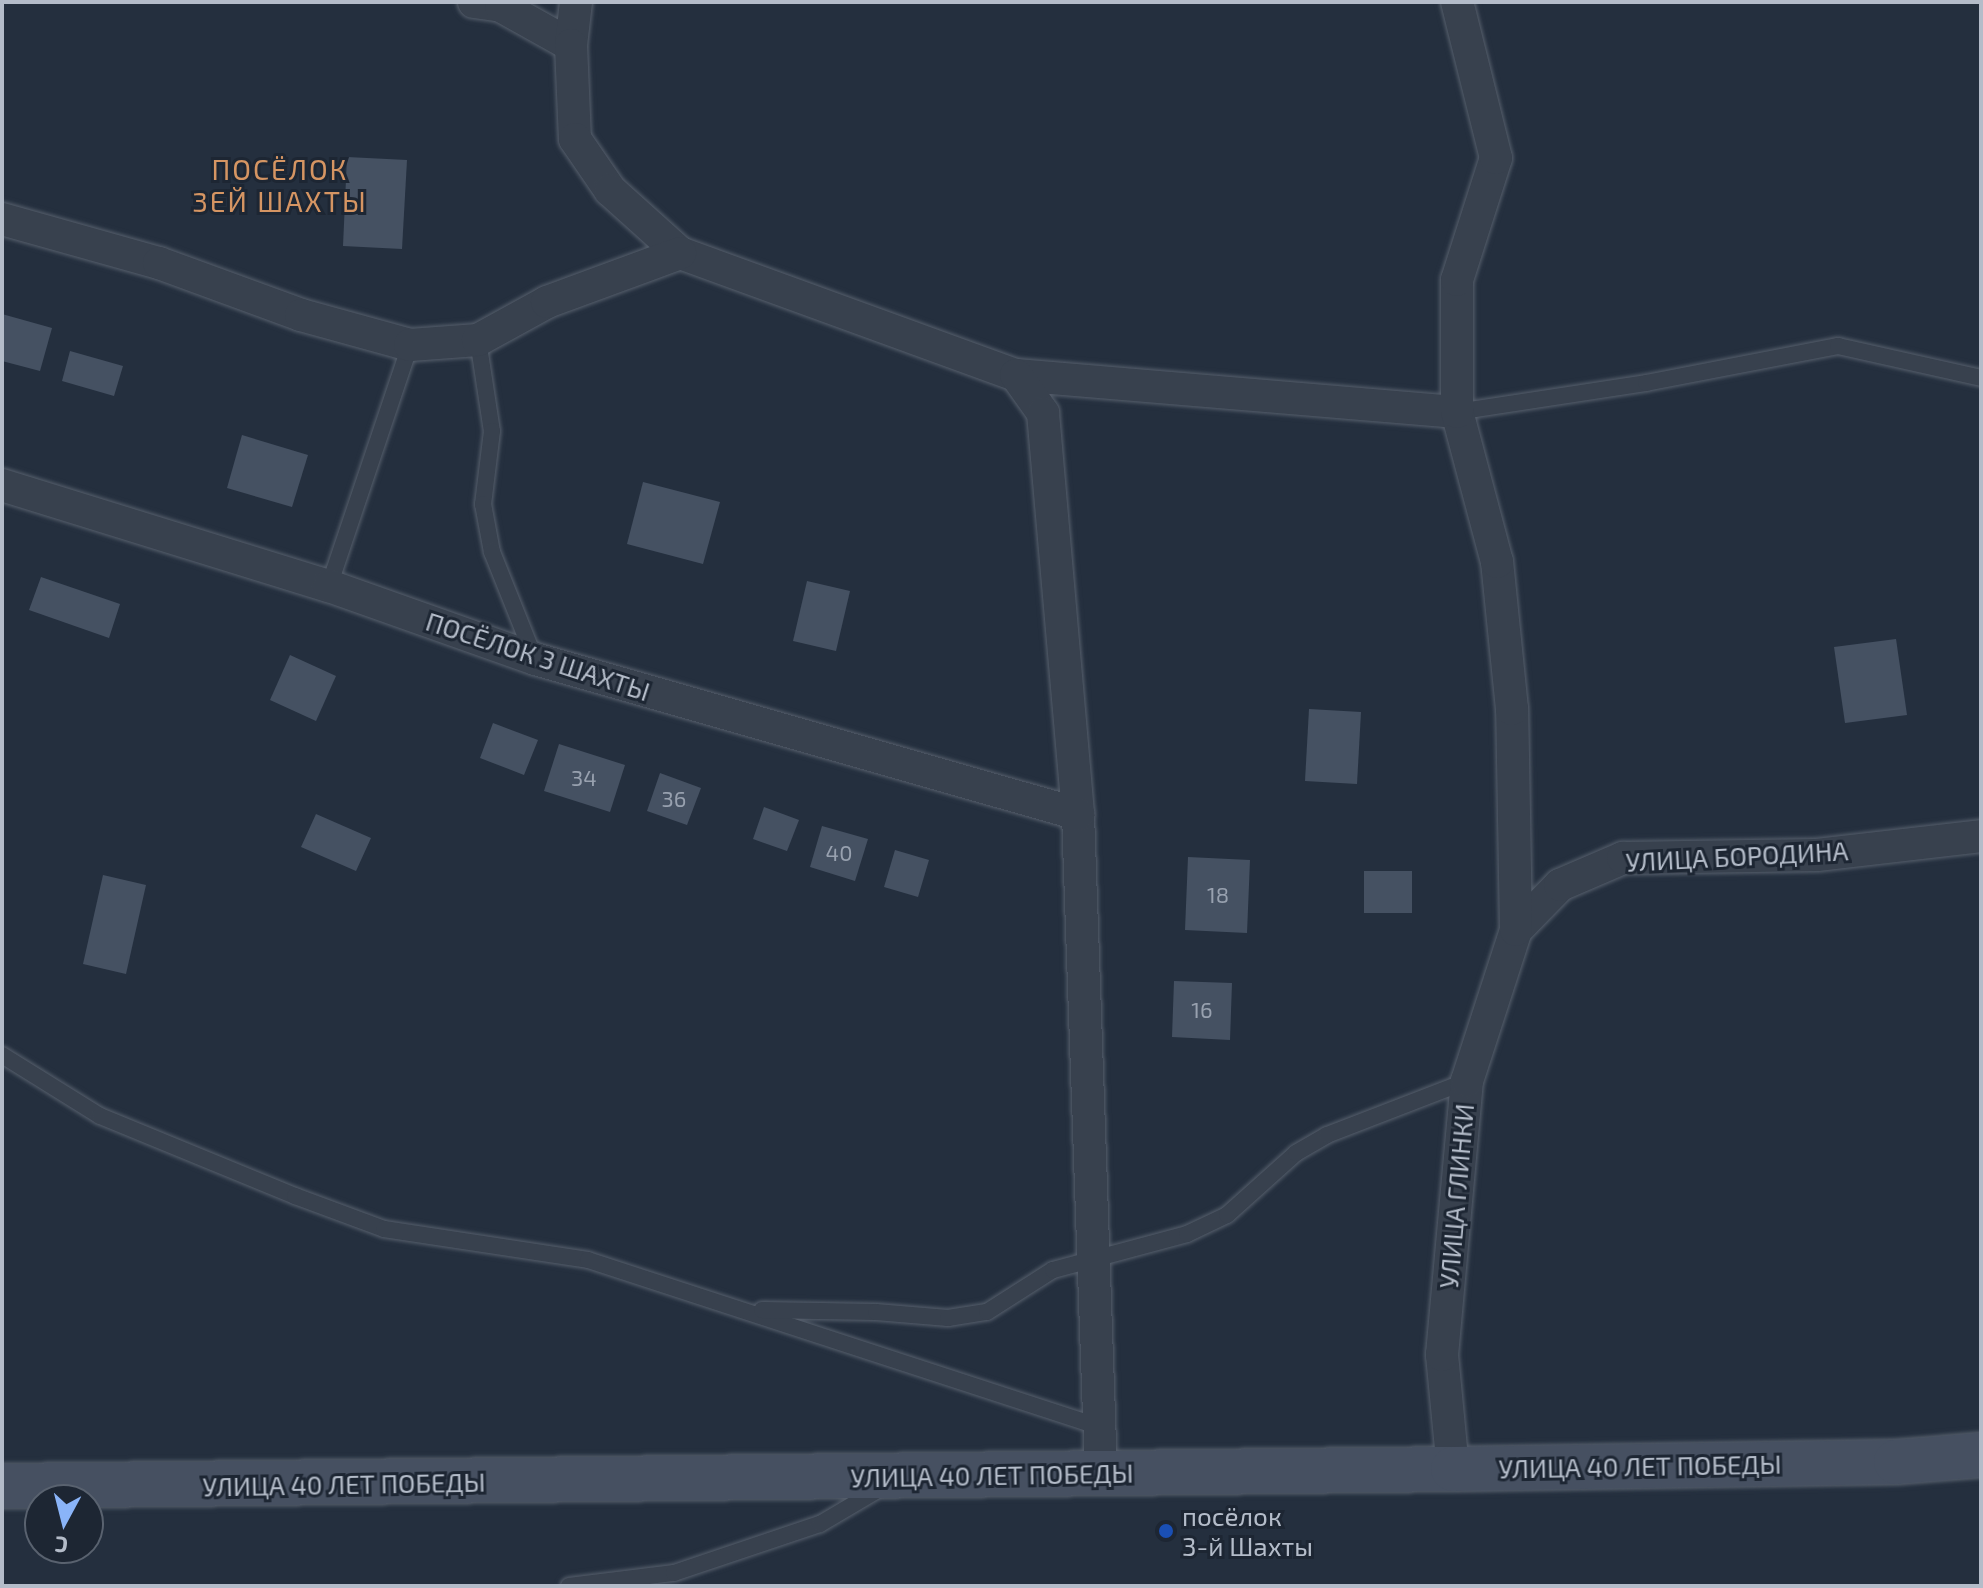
<!DOCTYPE html>
<html>
<head>
<meta charset="utf-8">
<style>
	body { margin:0 }
	#map { position:relative; width:1983px; height:1588px; overflow:hidden; background:#242f3e; font-family:"Exo 2",sans-serif }
	div>[style] { position:absolute }
	[style*='--x'] { left:calc(var(--x)*1px); top:calc(var(--y)*1px); width:calc(var(--w)*1px); rotate:calc(var(--a)*1deg) }
	.building>* { inset:0; background:#455162 }
	.roads { filter:drop-shadow(0 0 2px #565f6c) drop-shadow(0 0 2px #565f6c) }
	.service>* { height:16px; margin:-8px; padding:0 8px; transform-origin:8px; border-radius:8px; background:#38414e }
	.minor>* { height:32px; margin:-16px; padding:0 16px; transform-origin:16px; border-radius:16px; background:#38414e }
	.secondary>* { height:44px; margin:-22px; padding:0 22px; transform-origin:22px; border-radius:22px; background:#465061 }
	.dots>* { width:22px; height:22px; translate:-50% -50%; box-sizing:border-box; border:4px solid #1d2633; border-radius:50% }
	span { translate:-50% -50%; white-space:nowrap; text-align:center; line-height:1.15; -webkit-text-stroke:6px #1d2633; paint-order:stroke }
	.number-label { font-size:22px; color:#98a1af }
	.number-label span { -webkit-text-stroke-width:0 }
	.street-label { font-size:26px; color:#b4bcc9 }
	.poi-label { font-size:26px; color:#b4bcc9 }
	.left { translate:0 -50%; text-align:left }
	.neighbourhood-label { font-size:28px; color:#d59563; letter-spacing:2px }
	.frame { position:absolute; inset:0; border:4px solid #b4bcc9; pointer-events:none }
	.north { position:absolute; left:24px; top:1484px; width:80px; height:80px; box-sizing:border-box; background:#1d2633; border:2px solid #59626f; border-radius:50%; rotate:187deg; font-size:22px; font-weight:700; line-height:32px; text-align:center; color:#b4bcc9 }
	.north::after { content:''; display:block; margin:auto; width:28px; height:36px; background:#8ab4f8; clip-path:polygon(50% 0,100% 100%,50% 72%,0 100%) }
</style>
</head>
<body>
<div id="map">
	<div class="building">
		<div style="clip-path:polygon(347px 157px,407px 160px,402px 249px,343px 246px)"></div>
		<div style="clip-path:polygon(2px 314px,52px 328px,40px 371px,2px 361px)"></div>
		<div style="clip-path:polygon(70px 351px,123px 366px,114px 396px,62px 381px)"></div>
		<div style="clip-path:polygon(242px 435px,308px 455px,292px 507px,227px 488px)"></div>
		<div style="clip-path:polygon(643px 482px,720px 502px,703px 564px,627px 544px)"></div>
		<div style="clip-path:polygon(41px 577px,120px 604px,109px 638px,29px 610px)"></div>
		<div style="clip-path:polygon(807px 581px,850px 591px,836px 651px,793px 641px)"></div>
		<div style="clip-path:polygon(1896px 639px,1907px 715px,1845px 723px,1834px 647px)"></div>
		<div style="clip-path:polygon(290px 655px,336px 676px,316px 721px,270px 700px)"></div>
		<div style="clip-path:polygon(1309px 709px,1361px 712px,1357px 784px,1305px 781px)"></div>
		<div style="clip-path:polygon(493px 723px,538px 740px,524px 775px,480px 758px)"></div>
		<div style="clip-path:polygon(559px 744px,625px 765px,610px 812px,544px 791px)"></div>
		<div style="clip-path:polygon(660px 773px,701px 788px,687px 825px,647px 811px)"></div>
		<div style="clip-path:polygon(764px 807px,799px 820px,787px 851px,753px 839px)"></div>
		<div style="clip-path:polygon(316px 814px,371px 838px,356px 871px,301px 847px)"></div>
		<div style="clip-path:polygon(822px 826px,868px 839px,855px 881px,810px 867px)"></div>
		<div style="clip-path:polygon(895px 850px,929px 860px,918px 897px,884px 887px)"></div>
		<div style="clip-path:polygon(1188px 857px,1250px 860px,1247px 933px,1185px 930px)"></div>
		<div style="clip-path:polygon(1364px 871px,1412px 871px,1412px 913px,1364px 913px)"></div>
		<div style="clip-path:polygon(103px 875px,146px 885px,126px 974px,83px 964px)"></div>
		<div style="clip-path:polygon(1174px 981px,1232px 983px,1230px 1040px,1172px 1037px)"></div>
	</div>
	<div class="roads">
		<div class="service">
			<div style="--x:478;--y:340;--w:92;--a:81.3"></div>
			<div style="--x:492;--y:431;--w:74;--a:97"></div>
			<div style="--x:483;--y:504;--w:49;--a:79.4"></div>
			<div style="--x:492;--y:552;--w:113;--a:68.2"></div>
			<div style="--x:1457;--y:412;--w:191;--a:-8.7"></div>
			<div style="--x:1646;--y:383;--w:196;--a:-10.9"></div>
			<div style="--x:1838;--y:346;--w:147;--a:12.6"></div>
			<div style="--x:329;--y:586;--w:254;--a:-71.4"></div>
			<div style="--x:2;--y:1055;--w:115;--a:31.9"></div>
			<div style="--x:100;--y:1116;--w:211;--a:22.3"></div>
			<div style="--x:295;--y:1196;--w:95;--a:20.3"></div>
			<div style="--x:384;--y:1229;--w:206;--a:8.6"></div>
			<div style="--x:588;--y:1260;--w:539;--a:18.06"></div>
			<div style="--x:762;--y:1310;--w:114;--a:1"></div>
			<div style="--x:876;--y:1312;--w:72;--a:4.8"></div>
			<div style="--x:948;--y:1318;--w:39;--a:-9"></div>
			<div style="--x:987;--y:1312;--w:78;--a:-32.5"></div>
			<div style="--x:1053;--y:1270;--w:139;--a:-15"></div>
			<div style="--x:1187;--y:1234;--w:44;--a:-25.4"></div>
			<div style="--x:1227;--y:1215;--w:93;--a:-41.9"></div>
			<div style="--x:1296;--y:1153;--w:36;--a:-30"></div>
			<div style="--x:1327;--y:1135;--w:150;--a:-21.1"></div>
			<div style="--x:569;--y:1586;--w:106;--a:-7.1"></div>
			<div style="--x:674;--y:1573;--w:154;--a:-18.6"></div>
			<div style="--x:820;--y:1524;--w:71;--a:-30.5"></div>
		</div>
		<div class="minor">
			<div style="--x:474;--y:2;--w:27;--a:8"></div>
			<div style="--x:501;--y:6;--w:80;--a:29.1"></div>
			<div style="--x:576;--y:2;--w:43;--a:96.6"></div>
			<div style="--x:571;--y:45;--w:94;--a:87.6"></div>
			<div style="--x:575;--y:139;--w:62;--a:55.5"></div>
			<div style="--x:610;--y:190;--w:94;--a:42"></div>
			<div style="--x:680;--y:253;--w:357;--a:20"></div>
			<div style="--x:1016;--y:375;--w:443;--a:4.8"></div>
			<div style="--x:2;--y:219;--w:163;--a:15.7"></div>
			<div style="--x:159;--y:263;--w:151;--a:20.1"></div>
			<div style="--x:301;--y:315;--w:113;--a:15.4"></div>
			<div style="--x:410;--y:345;--w:68;--a:-4.2"></div>
			<div style="--x:478;--y:340;--w:79;--a:-28.8"></div>
			<div style="--x:547;--y:302;--w:142;--a:-20.2"></div>
			<div style="--x:1016;--y:375;--w:47;--a:54.6"></div>
			<div style="--x:1043;--y:413;--w:403;--a:85"></div>
			<div style="--x:1078;--y:814;--w:659;--a:88"></div>
			<div style="--x:2;--y:485;--w:342;--a:17.2"></div>
			<div style="--x:329;--y:586;--w:219;--a:19.5"></div>
			<div style="--x:535;--y:659;--w:565;--a:15.93"></div>
			<div style="--x:1516;--y:930;--w:63;--a:-45.6"></div>
			<div style="--x:1560;--y:885;--w:69;--a:-23.2"></div>
			<div style="--x:1623;--y:858;--w:194;--a:-0.9"></div>
			<div style="--x:1817;--y:855;--w:165;--a:-6.6"></div>
			<div style="--x:1453;--y:1469;--w:115;--a:-95.5"></div>
			<div style="--x:1442;--y:1355;--w:275;--a:-84.8"></div>
			<div style="--x:1467;--y:1081;--w:159;--a:-72"></div>
			<div style="--x:1516;--y:930;--w:221;--a:-91"></div>
			<div style="--x:1512;--y:709;--w:148;--a:-95.8"></div>
			<div style="--x:1497;--y:562;--w:155;--a:-104.9"></div>
			<div style="--x:1457;--y:412;--w:132;--a:-90"></div>
			<div style="--x:1457;--y:280;--w:128;--a:-72.3"></div>
			<div style="--x:1496;--y:158;--w:161;--a:-104"></div>
		</div>
		<div class="secondary">
			<div style="--x:2;--y:1486;--w:1451;--a:-0.67"></div>
			<div style="--x:1453;--y:1469;--w:443;--a:-0.9"></div>
			<div style="--x:1896;--y:1462;--w:85;--a:-4.7"></div>
		</div>
	</div>
	<div class="dots">
		<div style="left:1166px;top:1531px;background:#1a4fb4"></div>
	</div>
	<div class="number-label">
		<span style="left:584px;top:778px">34</span>
		<span style="left:674px;top:799px">36</span>
		<span style="left:839px;top:853px">40</span>
		<span style="left:1218px;top:895px">18</span>
		<span style="left:1202px;top:1010px">16</span>
	</div>
	<div class="street-label">
		<span style="left:538px;top:656px;rotate:18deg">ПОСЁЛОК 3 ШАХТЫ</span>
		<span style="left:1737px;top:856px;rotate:-3deg">УЛИЦА БОРОДИНА</span>
		<span style="left:1456px;top:1196px;rotate:-85deg">УЛИЦА ГЛИНКИ</span>
		<span style="left:1640px;top:1466px;rotate:-1deg">УЛИЦА 40 ЛЕТ ПОБЕДЫ</span>
		<span style="left:992px;top:1475px;rotate:-1deg">УЛИЦА 40 ЛЕТ ПОБЕДЫ</span>
		<span style="left:344px;top:1484px;rotate:-1deg">УЛИЦА 40 ЛЕТ ПОБЕДЫ</span>
	</div>
	<div class="poi-label">
		<span class="left" style="left:1182px;top:1531px">посёлок<br>3-й Шахты</span>
	</div>
	<div class="neighbourhood-label">
		<span style="left:280px;top:185px">ПОСЁЛОК<br>3ЕЙ ШАХТЫ</span>
	</div>
	<div class="frame"></div>
	<div class="north">С</div>
</div>
</body>
</html>
